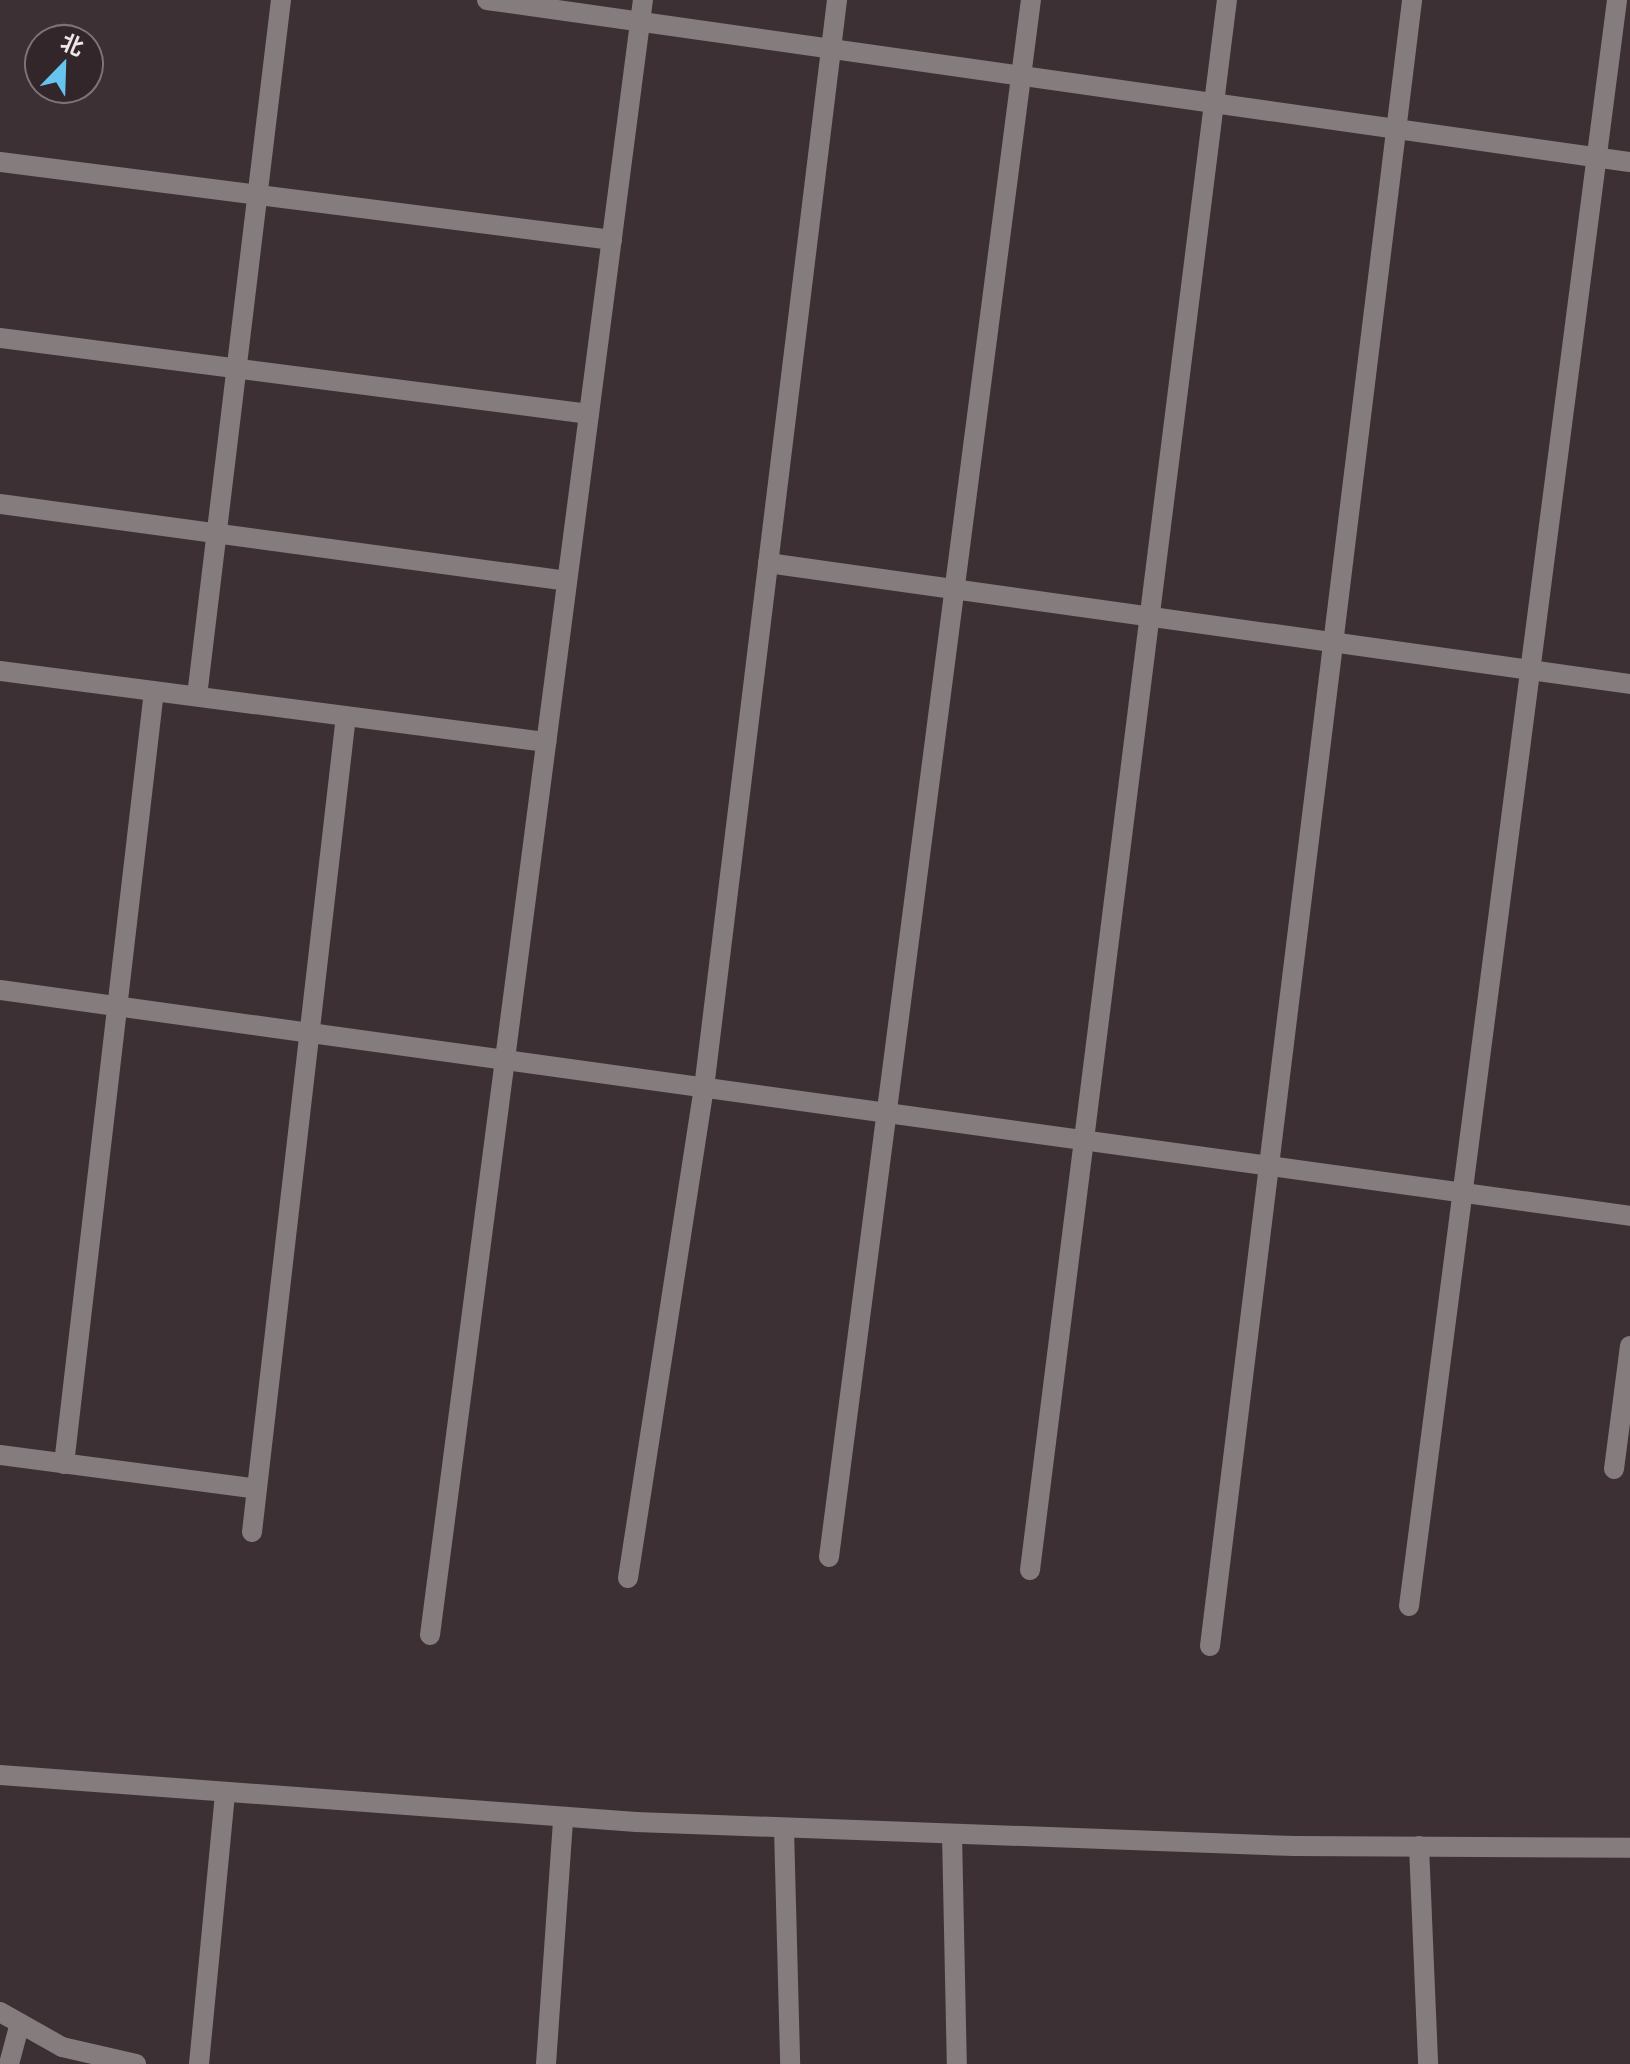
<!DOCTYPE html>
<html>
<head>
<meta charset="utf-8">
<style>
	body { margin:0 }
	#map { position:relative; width:1630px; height:2064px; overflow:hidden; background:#3c3035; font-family:"Open Sans","Noto Sans SC",sans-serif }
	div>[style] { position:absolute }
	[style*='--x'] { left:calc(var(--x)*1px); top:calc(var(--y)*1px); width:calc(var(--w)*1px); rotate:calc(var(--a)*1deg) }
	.minor>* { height:20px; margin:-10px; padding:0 10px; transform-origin:10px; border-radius:10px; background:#847c7d }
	span { translate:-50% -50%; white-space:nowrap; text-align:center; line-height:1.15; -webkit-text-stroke:6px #32262b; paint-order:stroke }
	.north { position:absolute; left:24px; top:24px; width:80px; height:80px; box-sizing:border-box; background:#32262b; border:2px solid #7d7377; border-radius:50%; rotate:23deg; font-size:22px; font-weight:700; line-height:32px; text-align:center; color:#eee6e9 }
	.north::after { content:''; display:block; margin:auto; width:28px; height:36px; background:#66c4ef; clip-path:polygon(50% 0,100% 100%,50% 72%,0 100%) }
</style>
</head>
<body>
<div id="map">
	<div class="minor">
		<div style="--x:487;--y:0;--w:1154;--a:8.07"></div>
		<div style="--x:0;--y:162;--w:617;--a:7.26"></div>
		<div style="--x:0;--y:338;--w:594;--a:7.35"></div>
		<div style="--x:0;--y:504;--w:572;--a:7.73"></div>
		<div style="--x:768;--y:563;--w:870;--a:7.99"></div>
		<div style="--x:0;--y:671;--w:551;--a:7.41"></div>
		<div style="--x:197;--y:696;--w:701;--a:-83.12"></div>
		<div style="--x:0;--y:990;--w:1646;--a:7.89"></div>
		<div style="--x:0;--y:1455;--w:259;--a:7.5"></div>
		<div style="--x:64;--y:1464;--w:778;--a:-83.36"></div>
		<div style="--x:1614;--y:1469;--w:124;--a:-82.6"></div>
		<div style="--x:252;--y:1532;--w:821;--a:-83.43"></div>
		<div style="--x:829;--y:1557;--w:1570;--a:-82.61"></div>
		<div style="--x:1030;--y:1570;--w:1582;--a:-82.85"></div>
		<div style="--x:628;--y:1578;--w:496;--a:-81.2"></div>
		<div style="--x:704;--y:1088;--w:1096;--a:-83.03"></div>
		<div style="--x:1409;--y:1606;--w:1619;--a:-82.62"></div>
		<div style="--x:430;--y:1635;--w:1649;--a:-82.58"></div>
		<div style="--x:1210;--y:1646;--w:1658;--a:-83"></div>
		<div style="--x:0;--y:1775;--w:638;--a:4.23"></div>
		<div style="--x:636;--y:1822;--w:658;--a:2.09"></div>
		<div style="--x:1294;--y:1846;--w:336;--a:0.3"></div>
		<div style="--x:784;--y:1828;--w:236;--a:88.5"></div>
		<div style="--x:952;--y:1834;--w:230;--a:88.8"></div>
		<div style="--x:1419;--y:1846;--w:218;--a:87.6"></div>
		<div style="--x:0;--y:2012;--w:71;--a:29.4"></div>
		<div style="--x:62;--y:2047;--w:76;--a:12.9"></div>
		<div style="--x:9;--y:2064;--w:42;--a:-75"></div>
		<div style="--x:199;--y:2064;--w:271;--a:-84.5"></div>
		<div style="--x:546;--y:2064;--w:247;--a:-86"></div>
	</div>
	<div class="north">北</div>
</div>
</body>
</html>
